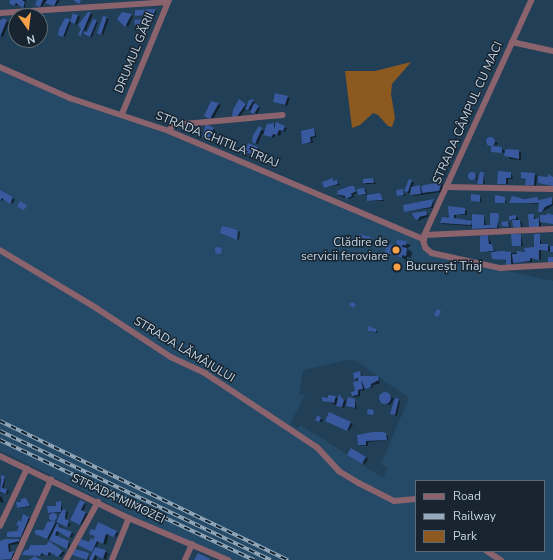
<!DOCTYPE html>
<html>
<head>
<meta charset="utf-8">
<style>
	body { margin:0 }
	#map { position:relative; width:553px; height:560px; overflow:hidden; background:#213f57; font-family:"Nunito Sans",sans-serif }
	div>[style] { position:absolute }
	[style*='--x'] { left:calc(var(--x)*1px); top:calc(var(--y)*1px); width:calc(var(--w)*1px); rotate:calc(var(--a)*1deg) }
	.built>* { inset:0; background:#244a67 }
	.green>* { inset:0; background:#8c5921 }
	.shadow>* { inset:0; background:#0007 }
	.building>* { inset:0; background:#39599f }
	.round { border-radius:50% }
	.street>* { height:5.5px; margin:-2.75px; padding:0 2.75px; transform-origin:2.75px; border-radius:2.75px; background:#8b636c }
	.rail>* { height:3.5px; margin-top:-1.75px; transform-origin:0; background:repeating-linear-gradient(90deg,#182530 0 6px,#97abbd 0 12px); box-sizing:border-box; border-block:1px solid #97abbd }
	.dots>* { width:11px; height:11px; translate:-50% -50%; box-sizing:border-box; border:2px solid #182530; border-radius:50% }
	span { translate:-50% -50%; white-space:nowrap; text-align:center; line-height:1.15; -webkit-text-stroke:3px #182530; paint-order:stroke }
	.street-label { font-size:12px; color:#c4d5e4 }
	.poi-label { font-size:12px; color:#c4d5e4 }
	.right { translate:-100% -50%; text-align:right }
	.left { translate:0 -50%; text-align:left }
	.legend { position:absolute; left:415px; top:480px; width:130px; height:72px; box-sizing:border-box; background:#182530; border:1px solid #5d6b78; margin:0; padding:5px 7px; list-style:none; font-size:12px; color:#c4d5e4 }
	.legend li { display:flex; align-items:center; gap:8px; height:20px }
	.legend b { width:20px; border:1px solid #5d6b78 }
	.north { position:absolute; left:8px; top:8px; width:40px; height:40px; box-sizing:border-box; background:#182530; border:1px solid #5d6b78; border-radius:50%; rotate:166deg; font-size:11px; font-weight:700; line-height:16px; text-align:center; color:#c4d5e4 }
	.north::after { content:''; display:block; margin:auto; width:14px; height:18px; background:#f7a148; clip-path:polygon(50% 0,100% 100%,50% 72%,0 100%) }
</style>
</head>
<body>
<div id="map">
	<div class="built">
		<div style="clip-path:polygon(evenodd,0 70px,64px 98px,170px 135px,406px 234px,418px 240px,424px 251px,429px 254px,553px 281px,553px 560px,222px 560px,0 450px,0 70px,353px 359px,409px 398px,381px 464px,387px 468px,383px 478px,301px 425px,297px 428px,290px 424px,305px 395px,299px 394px,303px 370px,353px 359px,0 70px,416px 481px,544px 481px,544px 551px,416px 551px,416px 481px)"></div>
	</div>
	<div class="green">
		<div style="clip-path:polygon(411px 62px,392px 84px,391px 94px,395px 118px,392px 127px,388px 126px,378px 115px,373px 113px,360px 125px,352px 128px,345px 71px,375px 71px)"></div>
	</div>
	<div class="shadow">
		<div style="clip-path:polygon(12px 0,26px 0,25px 8px,18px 3px,17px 6px,12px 4px)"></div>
		<div style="clip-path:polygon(37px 0,60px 0,56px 6px,45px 2px,42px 7px,36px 4px)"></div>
		<div style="clip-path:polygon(156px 10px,156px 14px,136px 15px,136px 11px)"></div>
		<div style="clip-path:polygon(88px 13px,93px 14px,85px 32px,88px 34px,93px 20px,98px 22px,92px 37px,80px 34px,82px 29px,79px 25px)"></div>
		<div style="clip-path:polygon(131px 15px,133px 16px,128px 27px,118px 18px)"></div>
		<div style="clip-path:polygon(44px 16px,46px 18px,41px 31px,40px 17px)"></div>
		<div style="clip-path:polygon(78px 16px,80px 17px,77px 25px,71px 22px,65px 37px,60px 35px,63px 22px,71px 21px)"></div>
		<div style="clip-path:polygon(104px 17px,109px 19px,103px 35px,101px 34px)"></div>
		<div style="clip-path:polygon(1px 20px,9px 22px,3px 37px,0 36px)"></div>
		<div style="clip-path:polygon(145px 20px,148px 25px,136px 24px,135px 21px)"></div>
		<div style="clip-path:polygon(276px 94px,290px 98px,287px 106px,274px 102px)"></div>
		<div style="clip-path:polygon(240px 100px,248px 105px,250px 101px,255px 102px,254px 104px,260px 108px,257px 114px,246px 108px,239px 118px,233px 115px)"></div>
		<div style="clip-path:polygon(212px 102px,221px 105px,213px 119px,206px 116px)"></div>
		<div style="clip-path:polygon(274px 124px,287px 128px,285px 132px,282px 130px,280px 136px,276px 134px,274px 138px,262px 134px,258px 144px,253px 142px,257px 129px,265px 131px)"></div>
		<div style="clip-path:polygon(213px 128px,215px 130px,211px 140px,206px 137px)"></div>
		<div style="clip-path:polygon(314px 129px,317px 137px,312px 138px,313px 143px,303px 143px)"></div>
		<div style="clip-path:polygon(488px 138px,498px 143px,497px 145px,485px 143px)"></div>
		<div style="clip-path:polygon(249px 145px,260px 149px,259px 152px,255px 151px,254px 155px,248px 152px)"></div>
		<div style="clip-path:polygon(502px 148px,504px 151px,521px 152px,521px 160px,510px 159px,505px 153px,492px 151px)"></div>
		<div style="clip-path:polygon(470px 173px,477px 174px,477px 180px,470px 178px)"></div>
		<div style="clip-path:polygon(483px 173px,485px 184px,481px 184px,478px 183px)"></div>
		<div style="clip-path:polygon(511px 173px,513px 179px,508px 179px,508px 184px,498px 184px)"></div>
		<div style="clip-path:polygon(522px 173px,537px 175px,536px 186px,526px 184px,527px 179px,522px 178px)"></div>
		<div style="clip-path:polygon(373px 179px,376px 184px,366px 184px,364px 180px)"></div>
		<div style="clip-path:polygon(337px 181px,340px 185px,325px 187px)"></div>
		<div style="clip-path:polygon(411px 181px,414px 183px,412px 188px,443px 184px,441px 192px,414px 196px,407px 192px)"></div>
		<div style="clip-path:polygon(350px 187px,353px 187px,356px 190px,351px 189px,357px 193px,353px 195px,354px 197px,349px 199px,337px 195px,339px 191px)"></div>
		<div style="clip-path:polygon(363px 189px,366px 190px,367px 195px,359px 194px)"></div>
		<div style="clip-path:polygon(403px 190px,406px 196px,398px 195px)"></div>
		<div style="clip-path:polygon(0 191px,15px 199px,13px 204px,4px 198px,2px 201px,0 200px)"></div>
		<div style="clip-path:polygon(380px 194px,384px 201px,368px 201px)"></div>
		<div style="clip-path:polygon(480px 196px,482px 202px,472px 201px)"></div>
		<div style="clip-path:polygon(504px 198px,507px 203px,496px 202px)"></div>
		<div style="clip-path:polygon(530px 198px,546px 201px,546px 198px,552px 198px,553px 205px,541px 213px,540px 204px,510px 202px,510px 199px)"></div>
		<div style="clip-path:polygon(434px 200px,433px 208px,405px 211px,404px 206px)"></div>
		<div style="clip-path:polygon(449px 207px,467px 211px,467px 215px,456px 215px,456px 219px,473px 224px,473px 215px,484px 216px,486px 226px,491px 226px,497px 214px,499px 229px,475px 229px,473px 226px,443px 224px,441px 223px,450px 219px)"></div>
		<div style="clip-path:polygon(426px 212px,429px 216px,418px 221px,413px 213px)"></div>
		<div style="clip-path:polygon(534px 215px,536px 220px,539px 219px,541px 221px,541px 228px,532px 228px)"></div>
		<div style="clip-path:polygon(510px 216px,518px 217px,518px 221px,522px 222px,523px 229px,514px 226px)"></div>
		<div style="clip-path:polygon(508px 222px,510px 223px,510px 228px,503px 226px)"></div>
		<div style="clip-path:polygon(235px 229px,240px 232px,239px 240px,223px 234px)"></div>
		<div style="clip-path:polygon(521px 235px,523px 246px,513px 246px)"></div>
		<div style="clip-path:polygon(539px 235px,542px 245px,553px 247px,553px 252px,541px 250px,541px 260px,532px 258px,532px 262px,513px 262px,513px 265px,507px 261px,493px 258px,492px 252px,481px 251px,488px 236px,496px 253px,526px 253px,535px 248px)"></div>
		<div style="clip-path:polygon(370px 238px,371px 246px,358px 243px)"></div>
		<div style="clip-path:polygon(397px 241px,411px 245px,407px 249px,412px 252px,411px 258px,407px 257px,407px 260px,386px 252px,399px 247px)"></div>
		<div style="clip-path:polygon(217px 248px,223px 250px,220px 253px,216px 250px)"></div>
		<div style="clip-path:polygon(376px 330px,378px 333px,369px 331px)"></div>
		<div style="clip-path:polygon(360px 372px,363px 377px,380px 378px,379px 384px,372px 385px,373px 388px,364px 387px,365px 390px,360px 391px,360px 396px,355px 397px,353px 396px,359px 381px,355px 379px)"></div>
		<div style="clip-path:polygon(384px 392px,394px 399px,390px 405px,379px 401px)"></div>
		<div style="clip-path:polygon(340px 395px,346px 402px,344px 408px,323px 400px,335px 397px,339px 399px)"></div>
		<div style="clip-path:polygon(355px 400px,357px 409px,347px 406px)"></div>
		<div style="clip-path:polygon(398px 400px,400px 401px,397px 416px,391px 414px)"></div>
		<div style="clip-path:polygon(320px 418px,323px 420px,322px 422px,316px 420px)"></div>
		<div style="clip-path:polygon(328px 422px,351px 423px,353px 424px,349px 431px)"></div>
		<div style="clip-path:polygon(383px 433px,388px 436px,388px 440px,368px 442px,368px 446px,359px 445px,358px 436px)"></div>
		<div style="clip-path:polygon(352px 449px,368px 459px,365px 464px,349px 454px)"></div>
		<div style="clip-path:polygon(5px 477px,4px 489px,9px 491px,8px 494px,0 493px,0 479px)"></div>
		<div style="clip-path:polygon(0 496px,2px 497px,4px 503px,0 502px)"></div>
		<div style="clip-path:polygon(26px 499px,31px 507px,18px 508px,23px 503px)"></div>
		<div style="clip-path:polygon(80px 501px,86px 504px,83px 512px,88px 514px,82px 525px,71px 520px)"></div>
		<div style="clip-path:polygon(evenodd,60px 502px,63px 510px,68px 512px,66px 521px,71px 524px,69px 527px,58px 522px,57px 525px,74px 534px,72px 538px,59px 532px,57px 537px,70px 543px,69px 549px,39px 535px,55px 522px,51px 520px,49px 512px,60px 502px,54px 513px,62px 513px,59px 519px,54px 513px)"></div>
		<div style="clip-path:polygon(24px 516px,31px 519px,23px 537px,8px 536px,17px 531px)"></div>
		<div style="clip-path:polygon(99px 523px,118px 533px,116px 537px,109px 534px,106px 545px,99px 541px,96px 548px,108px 553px,106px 560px,97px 555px,96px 560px,90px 560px,94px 552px,81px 546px,94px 541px)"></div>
		<div style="clip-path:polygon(18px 540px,20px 544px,10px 545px,11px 553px,16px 553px,13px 559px,0 560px,0 542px)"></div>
		<div style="clip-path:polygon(49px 542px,65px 553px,61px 557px,52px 552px,49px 556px,44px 553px,42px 556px,23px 555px,46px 546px)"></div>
		<div style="clip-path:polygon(73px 555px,88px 555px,89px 560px,87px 560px)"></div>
	</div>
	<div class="building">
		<div style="clip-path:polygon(10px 0,22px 0,25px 2px,23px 8px,16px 3px,14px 6px,9px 3px)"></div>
		<div style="clip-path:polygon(37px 0,43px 0,40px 7px,35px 5px)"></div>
		<div style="clip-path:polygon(47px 0,57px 0,54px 6px,45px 3px)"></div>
		<div style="clip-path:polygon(73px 0,81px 0,79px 4px)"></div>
		<div style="clip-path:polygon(156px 9px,154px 14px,135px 16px,135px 10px)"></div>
		<div style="clip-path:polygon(88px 12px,91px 12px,81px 36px,78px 35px,81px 29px,78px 25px)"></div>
		<div style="clip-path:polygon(122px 12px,132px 14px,125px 27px,117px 19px)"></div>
		<div style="clip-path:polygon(73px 13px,78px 15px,75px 24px,70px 22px)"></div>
		<div style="clip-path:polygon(45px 15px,40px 27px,40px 17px)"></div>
		<div style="clip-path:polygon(103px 16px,107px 17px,101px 35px,97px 33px)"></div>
		<div style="clip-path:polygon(3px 18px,7px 20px,0 37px,0 21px)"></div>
		<div style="clip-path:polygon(65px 18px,70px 19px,63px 37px,58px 35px,59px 29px)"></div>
		<div style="clip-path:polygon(93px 19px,97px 20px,90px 37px,83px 34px,84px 31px,87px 32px)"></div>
		<div style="clip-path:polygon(145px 19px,146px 24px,135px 25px,134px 20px)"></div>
		<div style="clip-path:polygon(16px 22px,16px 30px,14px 35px,11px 33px)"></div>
		<div style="clip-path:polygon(275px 93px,288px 96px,285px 105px,273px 102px)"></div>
		<div style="clip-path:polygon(239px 99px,246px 104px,236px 118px,232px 116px,233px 110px)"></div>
		<div style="clip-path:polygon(254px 99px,248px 110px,245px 109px,249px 100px)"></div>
		<div style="clip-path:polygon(211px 101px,219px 103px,210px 119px,204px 116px)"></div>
		<div style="clip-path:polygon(254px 103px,259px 106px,254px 114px,250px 112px)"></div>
		<div style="clip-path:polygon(276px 122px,285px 126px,283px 131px,279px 130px,277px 135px,273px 134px,272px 137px,263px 135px,267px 124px,274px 123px,274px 129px)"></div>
		<div style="clip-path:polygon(206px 124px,214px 128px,209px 139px,202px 137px)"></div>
		<div style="clip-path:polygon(259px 126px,262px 128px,255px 144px,252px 142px,253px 135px)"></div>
		<div style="clip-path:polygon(314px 128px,315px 136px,310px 137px,311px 142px,302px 144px,301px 131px)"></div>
		<div class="round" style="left:485.5px;top:136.5px;width:9px;height:9px"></div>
		<div style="clip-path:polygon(248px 143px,258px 147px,256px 152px,253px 151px,251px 154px,245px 152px)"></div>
		<div style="clip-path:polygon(491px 146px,502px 147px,502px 153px,491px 152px)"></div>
		<div style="clip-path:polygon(508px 149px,519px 150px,519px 159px,504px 156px,505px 150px)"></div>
		<div style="clip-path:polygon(498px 171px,511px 172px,511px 178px,506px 178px,506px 184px,497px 184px)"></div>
		<div style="clip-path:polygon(480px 172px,484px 172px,483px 184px,477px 184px)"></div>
		<div style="clip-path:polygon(521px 172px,535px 173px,534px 185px,525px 185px,526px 179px,521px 178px)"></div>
		<div class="round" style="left:468px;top:172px;width:8px;height:8px"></div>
		<div style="clip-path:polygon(548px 174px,553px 177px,553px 186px,538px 183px,538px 176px,548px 177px)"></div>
		<div style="clip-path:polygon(333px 178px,333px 181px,337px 180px,338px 184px,324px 188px,322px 182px)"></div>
		<div style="clip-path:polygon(373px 178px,374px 183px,363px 183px,363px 179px)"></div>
		<div style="clip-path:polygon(409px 179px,412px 180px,408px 192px,404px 191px)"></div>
		<div style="clip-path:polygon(442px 182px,439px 191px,422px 193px,421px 187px,424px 185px)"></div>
		<div style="clip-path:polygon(420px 185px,421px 194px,410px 195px,411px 187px)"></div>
		<div style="clip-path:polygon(350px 186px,354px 186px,356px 191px,351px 194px,352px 196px,346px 199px,345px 196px,335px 194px,338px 193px,337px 191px)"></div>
		<div style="clip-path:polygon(364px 188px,366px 194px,358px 195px,357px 189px)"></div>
		<div style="clip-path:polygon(0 190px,13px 197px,10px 204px,2px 198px,0 201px)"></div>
		<div style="clip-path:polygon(396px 190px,403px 189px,404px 195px,397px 196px)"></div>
		<div style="clip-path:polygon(380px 193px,383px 200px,367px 201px,367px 195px)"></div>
		<div style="clip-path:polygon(471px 194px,480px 195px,480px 202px,471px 201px)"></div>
		<div style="clip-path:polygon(495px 195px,505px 197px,505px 203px,495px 203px)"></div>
		<div style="clip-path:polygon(512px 196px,524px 199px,537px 197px,539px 200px,552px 197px,552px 204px,545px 207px,542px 212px,538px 212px,539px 203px,509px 203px)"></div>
		<div style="clip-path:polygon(434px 199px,431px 207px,404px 212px,403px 205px)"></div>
		<div style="clip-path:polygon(20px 201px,27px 205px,24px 210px,17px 207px)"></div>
		<div style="clip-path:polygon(448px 206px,465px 208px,465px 214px,454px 215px,454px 218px,472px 221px,471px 225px,440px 223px,442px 217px,449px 218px)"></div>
		<div style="clip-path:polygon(426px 211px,427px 215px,419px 217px,419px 219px,416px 220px,413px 216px,412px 213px)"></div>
		<div style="clip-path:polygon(490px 213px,498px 213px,499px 216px,497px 228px,472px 229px,472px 214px,484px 215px,484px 225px,490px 225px)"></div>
		<div style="clip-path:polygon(547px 213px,553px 215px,553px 224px,540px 222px,540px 215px,547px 215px)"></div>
		<div style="clip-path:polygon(528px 214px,534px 214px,534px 219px,539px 218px,539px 227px,529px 228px)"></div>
		<div style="clip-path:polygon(516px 215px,516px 219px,509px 220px,509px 216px)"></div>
		<div style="clip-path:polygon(512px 220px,520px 220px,521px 228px,513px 227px)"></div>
		<div style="clip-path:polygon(508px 221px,509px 227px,502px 226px,501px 222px)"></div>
		<div style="clip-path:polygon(222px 226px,238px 230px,237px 240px,220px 233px)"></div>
		<div style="clip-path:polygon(359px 234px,371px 237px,369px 245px,357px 243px)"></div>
		<div style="clip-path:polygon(511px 234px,521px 234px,521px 246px,512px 246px)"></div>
		<div style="clip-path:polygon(534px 234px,540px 234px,540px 244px,548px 244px,548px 251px,539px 250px,539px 260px,530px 258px,530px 261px,513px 263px,512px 254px,517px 254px,517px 251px,525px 252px,524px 248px,534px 247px)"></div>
		<div style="clip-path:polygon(488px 235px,489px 244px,492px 244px,494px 251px,480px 252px,480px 236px)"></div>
		<div style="clip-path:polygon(396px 240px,407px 241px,406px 245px,402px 245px,402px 247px,407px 248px,406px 256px,402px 255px,402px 258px,385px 252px,387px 244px,398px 246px)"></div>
		<div style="clip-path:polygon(550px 246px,553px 246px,553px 252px,550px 252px)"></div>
		<div class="round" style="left:214.5px;top:246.5px;width:7px;height:7px"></div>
		<div style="clip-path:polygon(503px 251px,511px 252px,511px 265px,506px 265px,506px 260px,492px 259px,491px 252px)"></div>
		<div style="clip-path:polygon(548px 257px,553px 257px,553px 263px,548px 263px)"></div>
		<div style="clip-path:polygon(353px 302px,356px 305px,353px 308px,349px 304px)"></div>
		<div style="clip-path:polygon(437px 309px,441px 311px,438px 317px,434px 315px)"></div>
		<div style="clip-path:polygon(368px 326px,376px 329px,376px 332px,368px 331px)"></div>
		<div style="clip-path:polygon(360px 371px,361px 376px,378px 376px,379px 380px,371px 384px,371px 387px,365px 389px,361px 380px,363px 389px,358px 390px,358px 395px,352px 396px,351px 392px,355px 391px,353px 382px,358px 381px,358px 378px,354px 379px,353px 373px)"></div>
		<div class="round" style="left:379px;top:392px;width:12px;height:12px"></div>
		<div style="clip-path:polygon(339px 394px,344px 400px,342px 407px,336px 406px)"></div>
		<div style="clip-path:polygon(328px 395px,336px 396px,334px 403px,322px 401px,322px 397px,328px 398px)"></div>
		<div style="clip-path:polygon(348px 397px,355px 399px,355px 408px,346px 406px)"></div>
		<div style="clip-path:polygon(395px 398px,399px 399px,395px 415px,390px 414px)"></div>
		<div style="clip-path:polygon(368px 409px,374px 410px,373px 415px,367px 414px)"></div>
		<div style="clip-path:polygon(329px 412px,351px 422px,347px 431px,325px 421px)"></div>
		<div style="clip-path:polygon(318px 415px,321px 418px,319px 422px,315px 420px)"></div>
		<div style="clip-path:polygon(373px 432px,383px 432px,386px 433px,387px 440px,366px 441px,366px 445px,358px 445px,357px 435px)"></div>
		<div style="clip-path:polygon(351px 448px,366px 457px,362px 464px,347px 455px)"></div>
		<div style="clip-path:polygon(1px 475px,5px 476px,2px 488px,7px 489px,6px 494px,0 492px)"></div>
		<div style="clip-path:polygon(26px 498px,30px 506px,17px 508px,16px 502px,21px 502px,21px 499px)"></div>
		<div style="clip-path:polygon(80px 500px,85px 502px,81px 510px,86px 512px,80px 525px,70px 520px)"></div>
		<div style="clip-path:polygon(61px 501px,61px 512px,63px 509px,66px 510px,65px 519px,69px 521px,67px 527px,56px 522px,61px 512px,48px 513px,47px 506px,56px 506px,56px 502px)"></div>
		<div class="round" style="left:49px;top:513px;width:8px;height:8px"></div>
		<div style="clip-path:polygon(23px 514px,29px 517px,21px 537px,7px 537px,7px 532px,17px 531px,19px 526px,16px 525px,19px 520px,21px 522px)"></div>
		<div style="clip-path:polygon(56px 521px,47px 539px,35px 534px,35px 530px,44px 530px,47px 522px)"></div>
		<div style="clip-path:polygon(98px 522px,117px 531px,114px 537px,106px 534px,103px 544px,97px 541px,92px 552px,78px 545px,81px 539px,89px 542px,91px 538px,93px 540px,95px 536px,89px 534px,91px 529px,95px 530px)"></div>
		<div style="clip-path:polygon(57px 523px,59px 527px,72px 532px,69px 538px,57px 531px,55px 535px,69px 541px,67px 549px,49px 540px)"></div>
		<div style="clip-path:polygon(5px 539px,19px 539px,19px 541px,8px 544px,9px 552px,14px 551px,11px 559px,0 560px,0 541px)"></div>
		<div style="clip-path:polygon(49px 541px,63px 551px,58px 557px,49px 552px,47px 556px,42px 553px,40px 556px,22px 555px,24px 551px,29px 549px,30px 545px,46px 545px)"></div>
		<div style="clip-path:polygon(95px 547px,106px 550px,103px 559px,95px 555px,93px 560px,89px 560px)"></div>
		<div style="clip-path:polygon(75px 549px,89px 553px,87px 560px,72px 555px)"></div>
		<div style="clip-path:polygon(198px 553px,210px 559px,209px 560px,194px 560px)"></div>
		<div style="clip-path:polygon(35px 556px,39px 559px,43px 560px,29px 560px)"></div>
	</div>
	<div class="street">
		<div style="--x:532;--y:0;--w:258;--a:114.5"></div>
		<div style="--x:425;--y:235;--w:7;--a:98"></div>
		<div style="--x:424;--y:242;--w:6;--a:72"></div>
		<div style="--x:426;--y:248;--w:8;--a:40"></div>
		<div style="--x:432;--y:253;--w:70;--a:12.4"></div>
		<div style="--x:500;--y:268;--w:53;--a:-3.2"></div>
		<div style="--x:0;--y:13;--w:168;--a:-3.7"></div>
		<div style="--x:512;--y:42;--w:42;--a:12.4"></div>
		<div style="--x:0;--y:67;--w:77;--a:23.9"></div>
		<div style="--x:70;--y:98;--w:104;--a:18.4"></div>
		<div style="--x:169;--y:131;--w:277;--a:23"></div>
		<div style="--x:122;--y:114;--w:123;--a:-67.6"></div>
		<div style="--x:169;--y:131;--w:7;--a:-56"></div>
		<div style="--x:173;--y:125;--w:110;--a:-5.2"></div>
		<div style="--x:446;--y:187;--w:107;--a:1.1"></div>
		<div style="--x:425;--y:235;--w:128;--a:-2.7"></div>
		<div style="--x:0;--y:250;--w:114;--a:31"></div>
		<div style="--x:98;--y:309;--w:87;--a:33.3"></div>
		<div style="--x:171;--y:357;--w:38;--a:25"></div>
		<div style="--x:205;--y:373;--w:134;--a:33.5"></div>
		<div style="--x:317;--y:447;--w:33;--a:47"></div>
		<div style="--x:339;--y:471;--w:23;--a:31"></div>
		<div style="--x:359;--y:483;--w:39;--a:27"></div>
		<div style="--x:394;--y:501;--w:22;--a:-5"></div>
		<div style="--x:0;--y:456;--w:143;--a:25.7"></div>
		<div style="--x:129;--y:518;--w:108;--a:23"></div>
		<div style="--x:0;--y:526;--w:63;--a:-64.7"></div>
		<div style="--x:487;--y:551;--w:17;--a:33"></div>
		<div style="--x:15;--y:560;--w:88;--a:-65.8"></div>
		<div style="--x:66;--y:560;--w:66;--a:-61.1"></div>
		<div style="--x:112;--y:560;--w:45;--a:-68"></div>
		<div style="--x:185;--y:560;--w:17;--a:-66"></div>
	</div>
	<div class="rail">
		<div style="--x:0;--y:421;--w:320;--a:25.8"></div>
		<div style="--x:0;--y:431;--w:300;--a:25.5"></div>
		<div style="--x:0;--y:440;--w:281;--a:25.3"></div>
	</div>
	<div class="dots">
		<div style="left:396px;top:250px;background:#f7a148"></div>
		<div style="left:397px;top:267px;background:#f7a148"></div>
	</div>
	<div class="street-label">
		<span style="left:135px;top:53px;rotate:-68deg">DRUMUL GĂRII</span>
		<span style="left:468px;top:113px;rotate:-66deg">STRADA CÂMPUL CU MACI</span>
		<span style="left:217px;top:140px;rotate:22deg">STRADA CHITILA TRIAJ</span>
		<span style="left:184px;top:350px;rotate:31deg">STRADA LĂMÂIULUI</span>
		<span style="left:118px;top:499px;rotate:25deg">STRADA MIMOZEI</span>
	</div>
	<div class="poi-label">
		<span class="right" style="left:388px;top:250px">Clădire de<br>servicii feroviare</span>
		<span class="left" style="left:406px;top:267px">București Triaj</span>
	</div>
	<ul class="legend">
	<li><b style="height:5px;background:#8b636c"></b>Road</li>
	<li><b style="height:5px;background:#97abbd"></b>Railway</li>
	<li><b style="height:11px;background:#8c5921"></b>Park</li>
	</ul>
	<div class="north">N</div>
</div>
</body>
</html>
